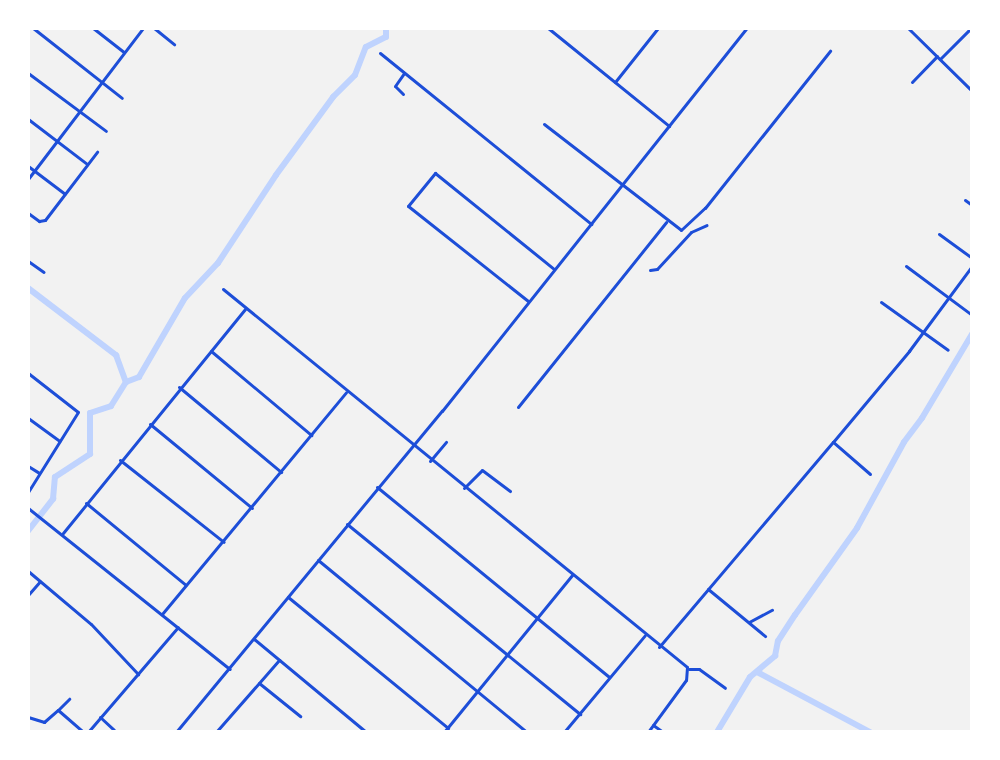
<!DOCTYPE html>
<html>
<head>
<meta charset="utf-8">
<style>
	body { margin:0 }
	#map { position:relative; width:1000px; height:760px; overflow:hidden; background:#f2f2f2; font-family:"Nunito Sans",sans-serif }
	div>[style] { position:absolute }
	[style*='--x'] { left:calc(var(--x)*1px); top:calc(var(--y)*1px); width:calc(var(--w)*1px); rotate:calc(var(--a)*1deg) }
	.canal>* { height:6px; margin:-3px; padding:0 3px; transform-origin:3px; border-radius:3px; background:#bfd3fe }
	.minor>* { height:3px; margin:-1.5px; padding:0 1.5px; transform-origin:1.5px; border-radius:1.5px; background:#1d4ed8 }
	.tertiary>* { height:3px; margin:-1.5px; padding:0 1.5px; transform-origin:1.5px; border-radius:1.5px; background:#1d4ed8 }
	span { translate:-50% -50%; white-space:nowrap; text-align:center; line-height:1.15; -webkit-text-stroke:4.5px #fff; paint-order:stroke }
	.frame { position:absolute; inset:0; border:30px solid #fff; pointer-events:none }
</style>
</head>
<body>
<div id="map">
	<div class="canal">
		<div style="--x:28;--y:288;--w:111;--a:37.3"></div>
		<div style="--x:116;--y:355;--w:29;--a:70"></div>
		<div style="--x:28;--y:531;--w:41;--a:-52"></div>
		<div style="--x:53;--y:499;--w:22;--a:-85"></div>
		<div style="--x:55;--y:477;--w:42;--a:-33.3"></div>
		<div style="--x:90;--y:454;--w:41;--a:-90"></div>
		<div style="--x:90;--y:413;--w:22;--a:-18"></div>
		<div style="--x:111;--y:406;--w:28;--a:-58"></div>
		<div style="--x:126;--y:382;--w:14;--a:-21"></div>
		<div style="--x:139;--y:377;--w:91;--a:-59.8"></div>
		<div style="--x:185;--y:298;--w:48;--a:-46.7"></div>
		<div style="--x:218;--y:263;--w:105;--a:-56.6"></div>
		<div style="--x:276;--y:175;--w:97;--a:-53.8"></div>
		<div style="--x:333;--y:97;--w:31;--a:-45"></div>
		<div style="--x:355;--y:75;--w:30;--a:-69"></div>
		<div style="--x:366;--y:47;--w:22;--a:-27"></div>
		<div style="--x:386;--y:37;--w:9;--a:-90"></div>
		<div style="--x:757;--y:672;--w:128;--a:28"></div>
		<div style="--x:717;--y:732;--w:64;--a:-59"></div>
		<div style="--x:750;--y:677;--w:33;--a:-40"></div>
		<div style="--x:775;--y:656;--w:15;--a:-79"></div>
		<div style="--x:778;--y:641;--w:31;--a:-57"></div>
		<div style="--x:795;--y:615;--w:107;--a:-54.5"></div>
		<div style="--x:857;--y:528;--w:98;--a:-61.3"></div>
		<div style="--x:904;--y:442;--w:30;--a:-53"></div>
		<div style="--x:922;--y:418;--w:98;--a:-59.2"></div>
	</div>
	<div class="minor">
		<div style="--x:33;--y:28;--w:113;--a:38.2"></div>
		<div style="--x:93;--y:28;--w:39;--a:38"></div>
		<div style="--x:154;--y:28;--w:26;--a:39"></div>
		<div style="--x:548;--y:28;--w:156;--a:39"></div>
		<div style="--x:380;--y:53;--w:272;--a:39"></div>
		<div style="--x:940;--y:59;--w:44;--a:-45"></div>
		<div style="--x:28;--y:73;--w:97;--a:36.6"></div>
		<div style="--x:615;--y:82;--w:69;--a:-51.5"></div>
		<div style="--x:912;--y:82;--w:36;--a:-46"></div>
		<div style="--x:403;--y:94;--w:11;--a:-135"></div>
		<div style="--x:395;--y:86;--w:16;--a:-55"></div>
		<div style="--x:28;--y:119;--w:74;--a:37.3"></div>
		<div style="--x:544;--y:124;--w:173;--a:37.7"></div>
		<div style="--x:681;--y:230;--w:33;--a:-43"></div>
		<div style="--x:705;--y:208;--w:201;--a:-51.5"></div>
		<div style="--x:28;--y:166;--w:46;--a:37.1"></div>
		<div style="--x:28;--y:179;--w:190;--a:-52.7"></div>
		<div style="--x:965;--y:200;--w:9;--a:36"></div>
		<div style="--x:28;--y:213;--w:14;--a:36"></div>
		<div style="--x:39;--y:221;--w:6;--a:-9"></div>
		<div style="--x:45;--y:220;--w:86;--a:-52.6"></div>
		<div style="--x:939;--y:234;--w:41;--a:36"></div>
		<div style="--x:28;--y:261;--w:19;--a:35"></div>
		<div style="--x:906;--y:266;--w:82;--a:36.6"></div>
		<div style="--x:650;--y:270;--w:7;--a:-8"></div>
		<div style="--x:657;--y:269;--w:50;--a:-47.4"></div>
		<div style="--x:691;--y:232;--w:17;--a:-24"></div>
		<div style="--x:223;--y:289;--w:598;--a:39.17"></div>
		<div style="--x:687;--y:667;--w:13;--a:94"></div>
		<div style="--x:686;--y:680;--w:64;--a:126.2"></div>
		<div style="--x:528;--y:301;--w:153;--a:-141.6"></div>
		<div style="--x:408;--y:206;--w:43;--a:-50.7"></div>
		<div style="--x:435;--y:173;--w:153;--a:38.9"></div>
		<div style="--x:881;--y:302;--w:82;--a:35.6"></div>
		<div style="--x:211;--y:351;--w:131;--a:40"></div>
		<div style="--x:28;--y:373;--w:63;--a:38"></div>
		<div style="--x:78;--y:412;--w:94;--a:122"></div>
		<div style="--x:179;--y:387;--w:133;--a:39.8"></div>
		<div style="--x:518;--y:407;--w:237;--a:-51.3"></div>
		<div style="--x:28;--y:418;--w:39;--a:36"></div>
		<div style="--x:150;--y:424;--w:132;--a:39.5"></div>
		<div style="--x:120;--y:460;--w:132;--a:38.3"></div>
		<div style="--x:430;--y:461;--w:25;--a:-50"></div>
		<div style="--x:28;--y:466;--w:13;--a:32"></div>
		<div style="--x:870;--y:474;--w:49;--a:-139.1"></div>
		<div style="--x:833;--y:442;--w:119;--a:-50.1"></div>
		<div style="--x:909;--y:351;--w:106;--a:-53.5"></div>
		<div style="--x:377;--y:487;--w:300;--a:39.3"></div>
		<div style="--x:464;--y:488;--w:25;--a:-45"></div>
		<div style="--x:482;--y:470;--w:35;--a:37"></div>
		<div style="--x:86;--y:503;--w:129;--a:39.4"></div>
		<div style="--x:28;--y:508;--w:258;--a:38.6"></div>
		<div style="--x:347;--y:524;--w:301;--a:39.2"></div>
		<div style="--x:63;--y:533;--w:289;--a:-50.9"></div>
		<div style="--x:318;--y:560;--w:271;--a:39.5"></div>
		<div style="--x:28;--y:571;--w:82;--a:40.1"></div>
		<div style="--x:91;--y:624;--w:69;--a:46.8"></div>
		<div style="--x:708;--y:589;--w:74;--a:39.5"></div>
		<div style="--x:28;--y:595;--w:18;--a:-49"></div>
		<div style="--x:288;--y:597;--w:207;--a:39.3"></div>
		<div style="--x:162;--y:614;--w:288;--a:-50.3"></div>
		<div style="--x:749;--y:622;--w:26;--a:-28"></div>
		<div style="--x:254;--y:639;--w:146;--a:39.7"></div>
		<div style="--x:659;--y:647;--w:269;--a:-49.7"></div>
		<div style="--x:689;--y:669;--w:10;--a:0"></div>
		<div style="--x:699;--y:669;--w:32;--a:36"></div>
		<div style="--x:259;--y:683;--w:53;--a:38.8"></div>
		<div style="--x:58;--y:710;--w:16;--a:-45"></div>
		<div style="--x:28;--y:717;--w:17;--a:17"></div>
		<div style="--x:44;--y:722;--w:18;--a:-41"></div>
		<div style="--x:58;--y:710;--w:33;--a:41"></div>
		<div style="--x:100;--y:717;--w:19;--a:43"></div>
		<div style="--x:653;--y:725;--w:12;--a:35"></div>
		<div style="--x:88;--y:732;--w:138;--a:-49.4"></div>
		<div style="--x:216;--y:732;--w:96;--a:-48.8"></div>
		<div style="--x:444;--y:732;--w:203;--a:-50.8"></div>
		<div style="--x:564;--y:732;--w:126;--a:-50.1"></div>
	</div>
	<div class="tertiary">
		<div style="--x:908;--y:28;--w:90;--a:44.5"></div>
		<div style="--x:176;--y:732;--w:417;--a:-50.4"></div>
		<div style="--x:442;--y:411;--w:490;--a:-51.5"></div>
	</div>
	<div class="frame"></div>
</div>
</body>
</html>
